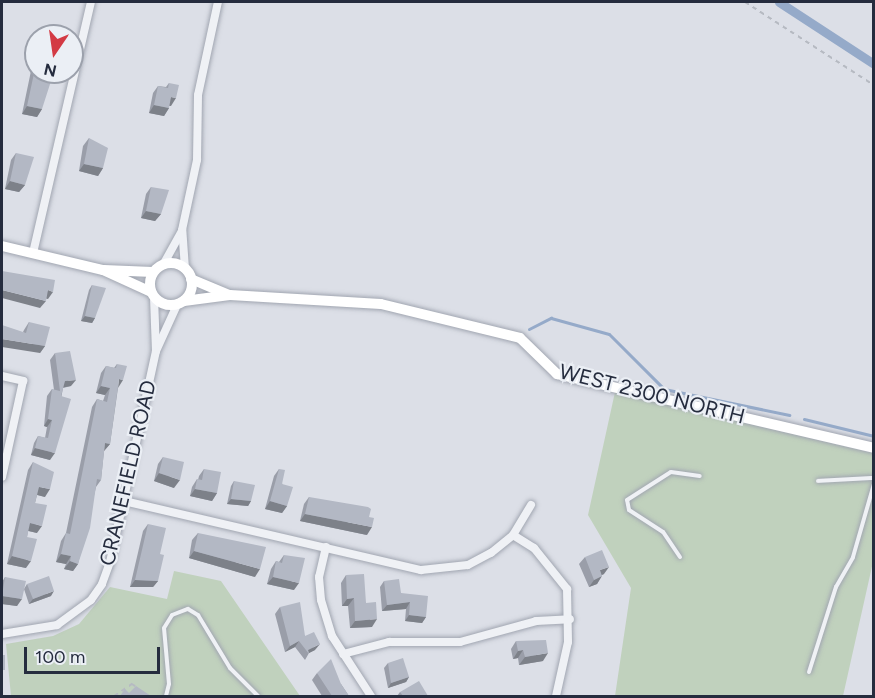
<!DOCTYPE html>
<html>
<head>
<meta charset="utf-8">
<style>
	body { margin:0 }
	#map { position:relative; width:875px; height:698px; overflow:hidden; background:#dcdfe7; font-family:Figtree,sans-serif }
	div>[style] { position:absolute }
	[style*='--x'] { left:calc(var(--x)*1px); top:calc(var(--y)*1px); width:calc(var(--w)*1px); rotate:calc(var(--a)*1deg) }
	.green>* { inset:0; background:#c0d1bd }
	.stream>* { height:3px; margin:-1.5px; padding:0 1.5px; transform-origin:1.5px; border-radius:1.5px; background:#95aac9 }
	.canal>* { height:9px; margin:-4.5px; padding:0 4.5px; transform-origin:4.5px; border-radius:4.5px; background:#95aac9 }
	.path>* { height:1.5px; margin-top:-0.75px; transform-origin:0; background:repeating-linear-gradient(90deg,#b6bac2 0 4.5px,transparent 0 9px) }
	.roads { filter:drop-shadow(0 0 2px #a1a6b1) drop-shadow(0 0 2px #a1a6b1) }
	.lane>* { height:4px; margin:-2px; padding:0 2px; transform-origin:2px; border-radius:2px; background:#eff1f5 }
	.street>* { height:8px; margin:-4px; padding:0 4px; transform-origin:4px; border-radius:4px; background:#eff1f5 }
	.secondary>* { height:10px; margin:-5px; padding:0 5px; transform-origin:5px; border-radius:5px; background:#fff }
	.secondary>.ring { margin:-5px; padding:0; box-sizing:content-box; background:none; border:10px solid #fff; border-radius:50% }
	.wall>* { inset:0; background:#9a9ea9 }
	.shaded-wall>* { inset:0; background:#7d8189 }
	.building>* { inset:0; background:#b3b8c4 }
	span { translate:-50% -50%; white-space:nowrap; text-align:center; line-height:1.15; -webkit-text-stroke:4.5px #ebeff5; paint-order:stroke }
	.street-label { font-size:21px; color:#252c3e }
	.frame { position:absolute; inset:0; border:3px solid #252c3e; pointer-events:none }
	.north { position:absolute; left:24px; top:24px; width:60px; height:60px; box-sizing:border-box; background:#ebeff5; border:2px solid #9ca1ac; border-radius:50%; rotate:193deg; font-size:16px; font-weight:700; line-height:24px; text-align:center; color:#252c3e }
	.north::after { content:''; display:block; margin:auto; width:21px; height:27px; background:#d33a44; clip-path:polygon(50% 0,100% 100%,50% 72%,0 100%) }
	.scale { position:absolute; left:24px; top:647px; width:136px; height:27px; box-sizing:border-box; border:3px solid #252c3e; border-top:0; padding-left:8px; font-size:18px; line-height:21px; white-space:nowrap; color:#252c3e; -webkit-text-stroke:4px #ebeff5; paint-order:stroke }
</style>
</head>
<body>
<div id="map">
	<div class="green">
		<div style="clip-path:polygon(615px 392px,873px 453px,873px 562px,843px 696px,615px 696px,631px 588px,588px 515px)"></div>
		<div style="clip-path:polygon(174px 571px,221px 581px,300px 696px,11px 696px,6px 644px,53px 636px,79px 624px,110px 587px,167px 599px)"></div>
	</div>
	<div class="stream">
		<div style="--x:529;--y:329;--w:25;--a:-27"></div>
		<div style="--x:551;--y:318;--w:60;--a:15.4"></div>
		<div style="--x:609;--y:334;--w:78;--a:45"></div>
		<div style="--x:664;--y:389;--w:128;--a:11.7"></div>
		<div style="--x:804;--y:419;--w:72;--a:13.7"></div>
	</div>
	<div class="canal">
		<div style="--x:779;--y:2;--w:113;--a:33.1"></div>
	</div>
	<div class="path">
		<div style="--x:745;--y:2;--w:153;--a:32.8"></div>
		<div style="--x:114;--y:696;--w:22;--a:-34"></div>
		<div style="--x:132;--y:684;--w:4;--a:34"></div>
	</div>
	<div class="roads">
		<div class="lane">
			<div style="--x:818;--y:481;--w:56;--a:-3.1"></div>
			<div style="--x:680;--y:557;--w:30;--a:-124"></div>
			<div style="--x:663;--y:532;--w:40;--a:-147.1"></div>
			<div style="--x:629;--y:510;--w:10;--a:-101"></div>
			<div style="--x:627;--y:500;--w:52;--a:-32.5"></div>
			<div style="--x:671;--y:472;--w:29;--a:8"></div>
			<div style="--x:809;--y:672;--w:89;--a:-72.4"></div>
			<div style="--x:836;--y:587;--w:34;--a:-60"></div>
			<div style="--x:853;--y:557;--w:76;--a:-74"></div>
			<div style="--x:166;--y:696;--w:12;--a:-76"></div>
			<div style="--x:169;--y:684;--w:56;--a:-95.1"></div>
			<div style="--x:164;--y:628;--w:15;--a:-58"></div>
			<div style="--x:172;--y:615;--w:17;--a:-21"></div>
			<div style="--x:188;--y:609;--w:12;--a:31"></div>
			<div style="--x:198;--y:615;--w:62;--a:58.9"></div>
			<div style="--x:230;--y:668;--w:40;--a:45"></div>
		</div>
		<div class="street">
			<div style="--x:33;--y:253;--w:258;--a:-77"></div>
			<div style="--x:163;--y:265;--w:39;--a:-61"></div>
			<div style="--x:185;--y:269;--w:39;--a:-94"></div>
			<div style="--x:182;--y:230;--w:72;--a:-77.9"></div>
			<div style="--x:197;--y:160;--w:65;--a:-89.1"></div>
			<div style="--x:198;--y:95;--w:95;--a:-77.9"></div>
			<div style="--x:154;--y:297;--w:54;--a:87.9"></div>
			<div style="--x:2;--y:376;--w:22;--a:13"></div>
			<div style="--x:23;--y:381;--w:98;--a:102.3"></div>
			<div style="--x:124;--y:501;--w:305;--a:13.1"></div>
			<div style="--x:421;--y:570;--w:47;--a:-6.1"></div>
			<div style="--x:468;--y:565;--w:26;--a:-28"></div>
			<div style="--x:491;--y:553;--w:28;--a:-39"></div>
			<div style="--x:513;--y:535;--w:35;--a:-59"></div>
			<div style="--x:513;--y:535;--w:25;--a:32"></div>
			<div style="--x:534;--y:548;--w:53;--a:51.2"></div>
			<div style="--x:567;--y:589;--w:53;--a:88.9"></div>
			<div style="--x:568;--y:642;--w:55;--a:102.5"></div>
			<div style="--x:326;--y:547;--w:31;--a:103"></div>
			<div style="--x:319;--y:577;--w:23;--a:85"></div>
			<div style="--x:321;--y:600;--w:38;--a:73"></div>
			<div style="--x:332;--y:636;--w:72;--a:57"></div>
			<div style="--x:2;--y:634;--w:56;--a:-9.3"></div>
			<div style="--x:57;--y:625;--w:42;--a:-36.3"></div>
			<div style="--x:91;--y:600;--w:19;--a:-55"></div>
			<div style="--x:102;--y:584;--w:23;--a:-70"></div>
			<div style="--x:110;--y:562;--w:216;--a:-77.7"></div>
			<div style="--x:156;--y:351;--w:51;--a:-65.5"></div>
			<div style="--x:343;--y:654;--w:48;--a:-14.6"></div>
			<div style="--x:389;--y:642;--w:71;--a:0"></div>
			<div style="--x:460;--y:642;--w:79;--a:-15.4"></div>
			<div style="--x:536;--y:621;--w:34;--a:-3"></div>
		</div>
		<div class="secondary">
			<div style="--x:2;--y:246;--w:104;--a:13.4"></div>
			<div style="--x:103;--y:270;--w:53;--a:24.6"></div>
			<div class="ring" style="left:150px;top:263px;width:32px;height:32px"></div>
			<div style="--x:104;--y:270;--w:49;--a:2.3"></div>
			<div style="--x:191;--y:279;--w:41;--a:22.8"></div>
			<div style="--x:184;--y:301;--w:46;--a:-7.4"></div>
			<div style="--x:230;--y:295;--w:151;--a:3.4"></div>
			<div style="--x:381;--y:304;--w:143;--a:13.7"></div>
			<div style="--x:520;--y:338;--w:52;--a:44.2"></div>
			<div style="--x:557;--y:374;--w:326;--a:13.1"></div>
		</div>
	</div>
	<div class="wall">
		<div style="clip-path:polygon(36px 47px,36px 72px,42px 109px,37px 117px,22px 114px)"></div>
		<div style="clip-path:polygon(169px 83px,171px 106px,169px 106px,169px 108px,164px 116px,149px 113px,153px 93px,158px 86px,166px 87px)"></div>
		<div style="clip-path:polygon(89px 138px,103px 168px,98px 176px,79px 171px,83px 146px)"></div>
		<div style="clip-path:polygon(16px 153px,25px 185px,19px 192px,5px 189px,11px 160px)"></div>
		<div style="clip-path:polygon(151px 187px,161px 214px,155px 221px,141px 218px,146px 194px)"></div>
		<div style="clip-path:polygon(92px 285px,95px 318px,92px 323px,81px 321px,89px 290px)"></div>
		<div style="clip-path:polygon(29px 322px,45px 346px,40px 353px,23px 332px,24px 330px)"></div>
		<div style="clip-path:polygon(55px 353px,71px 386px,63px 388px,50px 460px,31px 455px,34px 443px,38px 436px,45px 438px,47px 427px,44px 426px,47px 396px,52px 389px,54px 390px,50px 360px)"></div>
		<div style="clip-path:polygon(117px 364px,118px 388px,110px 444px,104px 451px,101px 480px,96px 487px,78px 564px,73px 571px,64px 569px,66px 564px,56px 562px,61px 541px,66px 533px,92px 407px,97px 399px,103px 401px,105px 395px,96px 393px,101px 373px,106px 366px,114px 368px)"></div>
		<div style="clip-path:polygon(163px 457px,174px 488px,154px 481px,158px 464px)"></div>
		<div style="clip-path:polygon(33px 462px,45px 497px,37px 495px,35px 503px,37px 533px,28px 531px,27px 537px,26px 568px,7px 564px,28px 470px)"></div>
		<div style="clip-path:polygon(204px 469px,217px 493px,212px 501px,190px 496px,192px 487px,197px 479px,198px 480px,199px 476px)"></div>
		<div style="clip-path:polygon(279px 469px,287px 506px,282px 513px,265px 509px,274px 476px)"></div>
		<div style="clip-path:polygon(234px 481px,251px 501px,248px 506px,227px 504px,231px 486px)"></div>
		<div style="clip-path:polygon(309px 497px,367px 535px,300px 521px,304px 504px)"></div>
		<div style="clip-path:polygon(148px 524px,158px 581px,153px 587px,130px 587px,143px 531px)"></div>
		<div style="clip-path:polygon(198px 533px,255px 577px,189px 558px,192px 540px)"></div>
		<div style="clip-path:polygon(284px 555px,294px 590px,267px 584px,271px 569px,276px 561px,279px 562px)"></div>
		<div style="clip-path:polygon(585px 557px,604px 574px,602px 575px,597px 584px,589px 587px,579px 564px)"></div>
		<div style="clip-path:polygon(346px 575px,366px 603px,372px 627px,350px 628px,348px 606px,342px 606px,341px 583px)"></div>
		<div style="clip-path:polygon(5px 577px,24px 589px,27px 584px,51px 596px,29px 604px,24px 589px,17px 606px,2px 604px,2px 582px)"></div>
		<div style="clip-path:polygon(384px 581px,401px 593px,426px 617px,422px 623px,405px 621px,406px 609px,382px 611px,380px 587px)"></div>
		<div style="clip-path:polygon(280px 607px,305px 636px,315px 650px,309px 653px,305px 660px,295px 647px,285px 652px,275px 614px)"></div>
		<div style="clip-path:polygon(516px 641px,543px 661px,519px 665px,518px 658px,513px 659px,511px 649px)"></div>
		<div style="clip-path:polygon(388px 663px,409px 677px,406px 682px,388px 688px,384px 668px)"></div>
		<div style="clip-path:polygon(317px 673px,341px 684px,349px 696px,322px 696px,312px 680px)"></div>
		<div style="clip-path:polygon(400px 692px,427px 696px,397px 696px)"></div>
	</div>
	<div class="shaded-wall">
		<div style="clip-path:polygon(171px 97px,176px 98px,171px 106px,166px 105px)"></div>
		<div style="clip-path:polygon(154px 105px,169px 108px,164px 116px,149px 113px)"></div>
		<div style="clip-path:polygon(27px 106px,42px 109px,37px 117px,22px 114px)"></div>
		<div style="clip-path:polygon(84px 164px,103px 168px,98px 176px,79px 171px)"></div>
		<div style="clip-path:polygon(10px 181px,25px 185px,19px 192px,5px 189px)"></div>
		<div style="clip-path:polygon(146px 211px,161px 214px,155px 221px,141px 218px)"></div>
		<div style="clip-path:polygon(2px 290px,46px 301px,40px 308px,2px 298px)"></div>
		<div style="clip-path:polygon(48px 290px,53px 292px,48px 299px,43px 298px)"></div>
		<div style="clip-path:polygon(85px 316px,95px 318px,92px 323px,81px 321px)"></div>
		<div style="clip-path:polygon(2px 339px,45px 346px,40px 353px,2px 347px)"></div>
		<div style="clip-path:polygon(119px 379px,123px 380px,118px 388px)"></div>
		<div style="clip-path:polygon(76px 380px,71px 386px,60px 388px,65px 381px)"></div>
		<div style="clip-path:polygon(101px 386px,110px 388px,105px 395px,96px 393px)"></div>
		<div style="clip-path:polygon(48px 419px,52px 420px,47px 427px,44px 426px)"></div>
		<div style="clip-path:polygon(105px 443px,110px 444px,104px 451px)"></div>
		<div style="clip-path:polygon(35px 448px,55px 453px,50px 460px,31px 455px)"></div>
		<div style="clip-path:polygon(159px 473px,180px 480px,174px 488px,154px 481px)"></div>
		<div style="clip-path:polygon(39px 487px,50px 489px,45px 497px,34px 494px)"></div>
		<div style="clip-path:polygon(195px 489px,217px 493px,212px 501px,190px 496px)"></div>
		<div style="clip-path:polygon(231px 499px,251px 501px,248px 506px,227px 504px)"></div>
		<div style="clip-path:polygon(270px 501px,287px 506px,282px 513px,265px 509px)"></div>
		<div style="clip-path:polygon(305px 514px,372px 527px,367px 535px,300px 521px)"></div>
		<div style="clip-path:polygon(30px 523px,42px 526px,37px 533px,25px 530px)"></div>
		<div style="clip-path:polygon(194px 551px,260px 569px,255px 577px,189px 558px)"></div>
		<div style="clip-path:polygon(61px 554px,71px 556px,66px 564px,56px 562px)"></div>
		<div style="clip-path:polygon(12px 556px,31px 561px,26px 568px,7px 564px)"></div>
		<div style="clip-path:polygon(70px 561px,78px 564px,73px 571px,64px 569px)"></div>
		<div style="clip-path:polygon(609px 567px,604px 574px,594px 578px,600px 570px)"></div>
		<div style="clip-path:polygon(602px 576px,597px 584px,589px 587px,594px 580px)"></div>
		<div style="clip-path:polygon(273px 577px,299px 583px,294px 590px,267px 584px)"></div>
		<div style="clip-path:polygon(135px 580px,158px 581px,153px 587px,130px 587px)"></div>
		<div style="clip-path:polygon(54px 591px,51px 596px,29px 604px,33px 599px)"></div>
		<div style="clip-path:polygon(2px 596px,22px 599px,17px 606px,2px 604px)"></div>
		<div style="clip-path:polygon(354px 598px,348px 606px,342px 606px,347px 599px)"></div>
		<div style="clip-path:polygon(410px 602px,406px 609px,382px 611px,387px 605px)"></div>
		<div style="clip-path:polygon(409px 615px,426px 617px,422px 623px,405px 621px)"></div>
		<div style="clip-path:polygon(377px 619px,372px 627px,350px 628px,355px 621px)"></div>
		<div style="clip-path:polygon(299px 641px,295px 647px,285px 652px,290px 646px)"></div>
		<div style="clip-path:polygon(320px 644px,315px 650px,309px 653px,308px 650px)"></div>
		<div style="clip-path:polygon(523px 650px,518px 658px,513px 659px,518px 651px)"></div>
		<div style="clip-path:polygon(548px 653px,543px 661px,519px 665px,525px 657px)"></div>
		<div style="clip-path:polygon(409px 677px,406px 682px,388px 688px,391px 683px)"></div>
	</div>
	<div class="building">
		<div style="clip-path:polygon(36px 64px,36px 72px,50px 72px,47px 80px,51px 81px,42px 109px,27px 106px)"></div>
		<div style="clip-path:polygon(169px 83px,179px 85px,176px 98px,171px 97px,169px 108px,154px 105px,158px 86px,168px 88px)"></div>
		<div style="clip-path:polygon(89px 138px,108px 148px,103px 168px,84px 164px)"></div>
		<div style="clip-path:polygon(16px 153px,34px 157px,25px 185px,10px 181px)"></div>
		<div style="clip-path:polygon(151px 187px,169px 190px,161px 214px,146px 211px)"></div>
		<div style="clip-path:polygon(2px 271px,55px 280px,53px 292px,48px 290px,46px 301px,2px 290px)"></div>
		<div style="clip-path:polygon(92px 285px,106px 288px,95px 318px,85px 316px)"></div>
		<div style="clip-path:polygon(29px 322px,50px 327px,45px 346px,2px 339px,2px 325px,26px 333px)"></div>
		<div style="clip-path:polygon(70px 351px,76px 380px,65px 381px,61px 396px,71px 399px,55px 453px,35px 448px,38px 436px,48px 438px,52px 420px,48px 419px,52px 389px,60px 391px,55px 353px)"></div>
		<div style="clip-path:polygon(117px 364px,127px 366px,123px 380px,119px 379px,110px 444px,105px 443px,101px 480px,97px 479px,90px 528px,78px 564px,70px 561px,71px 556px,61px 554px,66px 533px,70px 534px,97px 399px,107px 402px,110px 388px,101px 386px,106px 366px,116px 368px)"></div>
		<div style="clip-path:polygon(163px 457px,184px 462px,180px 480px,159px 473px)"></div>
		<div style="clip-path:polygon(33px 462px,54px 472px,50px 489px,39px 487px,35px 503px,47px 505px,42px 526px,30px 523px,27px 537px,37px 539px,31px 561px,12px 556px)"></div>
		<div style="clip-path:polygon(204px 469px,221px 472px,217px 493px,195px 489px,197px 479px,202px 480px)"></div>
		<div style="clip-path:polygon(279px 469px,285px 470px,282px 484px,293px 487px,287px 506px,270px 501px)"></div>
		<div style="clip-path:polygon(234px 481px,255px 485px,251px 501px,231px 499px)"></div>
		<div style="clip-path:polygon(309px 497px,368px 507px,371px 509px,369px 517px,374px 518px,372px 527px,305px 514px)"></div>
		<div style="clip-path:polygon(148px 524px,166px 528px,160px 554px,164px 555px,158px 581px,135px 580px)"></div>
		<div style="clip-path:polygon(198px 533px,266px 547px,260px 569px,194px 551px)"></div>
		<div style="clip-path:polygon(602px 550px,609px 567px,600px 570px,602px 576px,594px 580px,585px 557px)"></div>
		<div style="clip-path:polygon(284px 555px,305px 558px,299px 583px,273px 577px,276px 561px,282px 563px)"></div>
		<div style="clip-path:polygon(364px 574px,366px 603px,376px 602px,377px 619px,355px 621px,354px 598px,347px 599px,346px 575px)"></div>
		<div style="clip-path:polygon(49px 576px,54px 591px,33px 599px,27px 584px)"></div>
		<div style="clip-path:polygon(5px 577px,26px 581px,22px 599px,2px 596px)"></div>
		<div style="clip-path:polygon(399px 579px,401px 593px,428px 596px,426px 617px,409px 615px,410px 602px,387px 605px,384px 581px)"></div>
		<div style="clip-path:polygon(300px 602px,305px 636px,314px 632px,320px 644px,308px 650px,309px 654px,299px 641px,290px 646px,280px 607px)"></div>
		<div style="clip-path:polygon(546px 640px,548px 653px,525px 657px,523px 650px,518px 651px,516px 641px)"></div>
		<div style="clip-path:polygon(2px 655px,5px 655px,5px 670px,2px 670px)"></div>
		<div style="clip-path:polygon(403px 658px,409px 677px,391px 683px,388px 663px)"></div>
		<div style="clip-path:polygon(331px 659px,341px 684px,349px 696px,332px 696px,317px 673px)"></div>
		<div style="clip-path:polygon(419px 681px,428px 696px,403px 696px,400px 692px)"></div>
		<div style="clip-path:polygon(136px 686px,151px 696px,120px 696px,125px 689px,129px 693px)"></div>
	</div>
	<div class="street-label">
		<span style="left:652px;top:394px;rotate:14deg">WEST 2300 NORTH</span>
		<span style="left:128px;top:473px;rotate:-77deg">CRANEFIELD ROAD</span>
	</div>
	<div class="frame"></div>
	<div class="north">N</div>
	<div class="scale">100 m</div>
</div>
</body>
</html>
